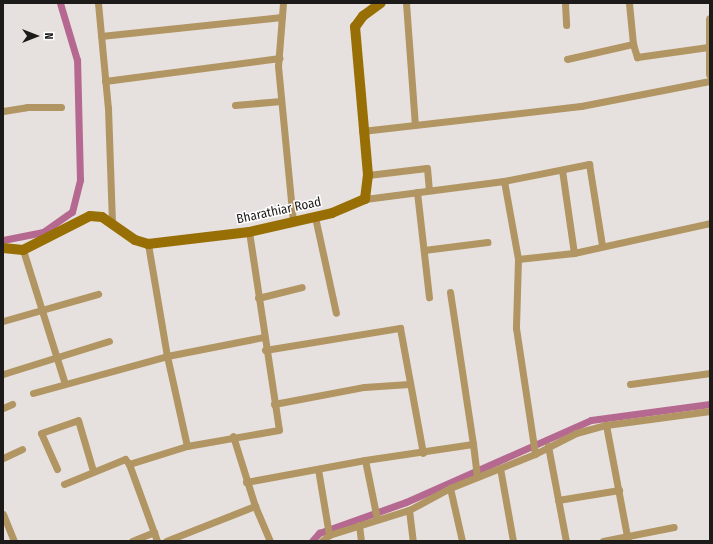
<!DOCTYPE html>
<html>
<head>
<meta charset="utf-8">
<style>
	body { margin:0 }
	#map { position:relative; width:713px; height:544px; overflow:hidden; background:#e6e1de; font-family:"Fira Sans Condensed",sans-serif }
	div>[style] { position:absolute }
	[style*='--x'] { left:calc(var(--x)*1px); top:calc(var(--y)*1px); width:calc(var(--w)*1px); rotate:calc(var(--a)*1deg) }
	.canal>* { height:7px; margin:-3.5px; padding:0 3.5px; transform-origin:3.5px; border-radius:3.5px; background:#b66990 }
	.minor>* { height:7px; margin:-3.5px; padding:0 3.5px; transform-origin:3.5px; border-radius:3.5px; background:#b19562 }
	.tertiary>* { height:9px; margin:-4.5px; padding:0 4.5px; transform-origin:4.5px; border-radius:4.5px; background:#b19562 }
	.secondary>* { height:10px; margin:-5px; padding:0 5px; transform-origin:5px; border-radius:5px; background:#986f05 }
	span { translate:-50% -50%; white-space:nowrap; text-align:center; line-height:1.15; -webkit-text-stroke:3px #fff; paint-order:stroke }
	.street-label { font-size:13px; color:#1d1b1a }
	.frame { position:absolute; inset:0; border:4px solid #1d1b1a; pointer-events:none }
	.north { position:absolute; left:16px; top:16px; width:40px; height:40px; -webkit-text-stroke:3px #fff; paint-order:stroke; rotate:90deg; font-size:11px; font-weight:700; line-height:16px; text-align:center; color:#1d1b1a }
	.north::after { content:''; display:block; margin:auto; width:14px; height:18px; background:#1d1b1a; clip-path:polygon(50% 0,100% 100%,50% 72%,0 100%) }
</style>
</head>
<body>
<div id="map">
	<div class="canal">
		<div style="--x:3;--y:240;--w:41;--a:-11.3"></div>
		<div style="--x:43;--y:232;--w:35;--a:-35"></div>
		<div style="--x:72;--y:212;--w:33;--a:-76"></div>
		<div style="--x:80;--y:180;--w:120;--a:-91.4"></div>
		<div style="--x:77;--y:60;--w:59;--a:-106.6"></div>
		<div style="--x:312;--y:541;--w:11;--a:-49"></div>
		<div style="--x:319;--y:533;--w:92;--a:-19.6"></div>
		<div style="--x:406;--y:502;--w:202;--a:-23.9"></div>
		<div style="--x:591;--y:420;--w:120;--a:-7.7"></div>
	</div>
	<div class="minor">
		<div style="--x:98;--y:3;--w:105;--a:84.6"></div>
		<div style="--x:108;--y:108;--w:115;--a:88"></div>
		<div style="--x:283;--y:3;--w:63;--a:94.5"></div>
		<div style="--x:278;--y:66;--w:157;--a:84.5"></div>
		<div style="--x:406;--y:3;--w:122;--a:85.8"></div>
		<div style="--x:565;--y:3;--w:22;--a:87"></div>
		<div style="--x:101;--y:36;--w:182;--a:-6"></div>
		<div style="--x:633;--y:44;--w:14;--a:73"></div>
		<div style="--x:637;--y:57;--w:72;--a:-8"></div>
		<div style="--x:567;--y:59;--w:68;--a:-12.8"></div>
		<div style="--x:633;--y:44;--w:41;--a:-95.6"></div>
		<div style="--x:105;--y:81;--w:176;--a:-7.5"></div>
		<div style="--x:235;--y:105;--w:46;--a:-5"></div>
		<div style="--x:3;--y:111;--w:24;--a:-9"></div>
		<div style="--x:27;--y:107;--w:34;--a:0"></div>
		<div style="--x:362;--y:131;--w:220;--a:-6.5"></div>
		<div style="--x:581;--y:106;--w:131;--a:-11"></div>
		<div style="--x:562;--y:170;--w:84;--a:81.8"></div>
		<div style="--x:368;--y:175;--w:59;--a:-6.8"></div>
		<div style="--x:427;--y:168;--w:22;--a:85"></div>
		<div style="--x:504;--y:181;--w:79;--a:79.8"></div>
		<div style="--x:518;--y:259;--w:69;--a:91.7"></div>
		<div style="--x:516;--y:328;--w:127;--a:81.4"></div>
		<div style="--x:417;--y:192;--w:106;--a:83.5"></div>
		<div style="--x:365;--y:199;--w:140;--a:-7.4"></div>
		<div style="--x:504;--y:181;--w:87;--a:-11.3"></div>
		<div style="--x:589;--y:164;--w:82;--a:80.9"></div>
		<div style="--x:315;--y:217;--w:98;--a:77.7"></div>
		<div style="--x:148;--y:244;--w:114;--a:80.4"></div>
		<div style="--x:167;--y:356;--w:92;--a:77.5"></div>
		<div style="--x:187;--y:446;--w:61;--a:162.8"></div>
		<div style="--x:129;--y:464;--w:82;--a:70"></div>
		<div style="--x:23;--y:250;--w:140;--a:72.6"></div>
		<div style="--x:424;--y:250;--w:64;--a:-7.1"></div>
		<div style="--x:518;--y:259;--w:56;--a:-6.1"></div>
		<div style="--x:574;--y:253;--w:139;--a:-12.4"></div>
		<div style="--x:450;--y:292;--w:154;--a:81.4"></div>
		<div style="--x:258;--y:298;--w:45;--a:-14"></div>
		<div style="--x:3;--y:321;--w:99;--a:-15.9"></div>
		<div style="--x:265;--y:350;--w:137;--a:-9.3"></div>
		<div style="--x:400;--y:328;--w:127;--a:79.6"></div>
		<div style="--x:3;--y:374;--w:111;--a:-17.3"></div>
		<div style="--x:630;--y:384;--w:81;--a:-7.8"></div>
		<div style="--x:33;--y:393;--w:139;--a:-15.4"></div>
		<div style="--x:167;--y:356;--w:99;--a:-11.1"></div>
		<div style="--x:274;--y:404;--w:92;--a:-10.7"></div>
		<div style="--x:364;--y:387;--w:45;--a:-3.8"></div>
		<div style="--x:3;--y:408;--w:10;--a:-24"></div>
		<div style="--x:606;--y:425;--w:118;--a:79.3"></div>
		<div style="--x:233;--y:436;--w:73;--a:72.6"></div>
		<div style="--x:255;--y:506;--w:38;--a:67"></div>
		<div style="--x:187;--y:446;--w:93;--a:-9.9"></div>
		<div style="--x:279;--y:430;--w:200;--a:-98.6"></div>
		<div style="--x:548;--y:446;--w:97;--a:79.3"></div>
		<div style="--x:3;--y:458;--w:21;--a:-25"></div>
		<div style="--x:365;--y:460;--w:60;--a:78.5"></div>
		<div style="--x:500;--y:468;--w:74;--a:79.9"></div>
		<div style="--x:57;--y:469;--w:39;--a:-114"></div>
		<div style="--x:41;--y:433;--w:39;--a:-19"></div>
		<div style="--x:78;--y:420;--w:53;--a:73.6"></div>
		<div style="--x:318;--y:469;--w:67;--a:80.5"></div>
		<div style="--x:246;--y:482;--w:121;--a:-10.5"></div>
		<div style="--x:365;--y:460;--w:109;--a:-8.4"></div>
		<div style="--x:473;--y:444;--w:33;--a:83"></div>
		<div style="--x:64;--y:484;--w:66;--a:-22.3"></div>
		<div style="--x:125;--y:459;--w:6;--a:51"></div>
		<div style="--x:450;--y:488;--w:54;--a:77.2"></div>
		<div style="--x:558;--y:500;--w:62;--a:-9.3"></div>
		<div style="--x:409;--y:510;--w:31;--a:83"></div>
		<div style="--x:3;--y:514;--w:29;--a:68"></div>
		<div style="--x:359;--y:525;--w:16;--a:83"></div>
		<div style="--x:132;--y:541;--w:24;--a:-22"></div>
		<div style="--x:166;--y:541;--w:96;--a:-21.5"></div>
		<div style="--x:322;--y:541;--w:9;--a:-41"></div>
		<div style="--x:329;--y:535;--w:84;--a:-17.4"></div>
		<div style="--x:409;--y:510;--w:47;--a:-28.2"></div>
		<div style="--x:450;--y:488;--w:92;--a:-21.8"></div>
		<div style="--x:535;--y:454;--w:46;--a:-27.1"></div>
		<div style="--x:576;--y:433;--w:31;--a:-15"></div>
		<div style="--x:606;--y:425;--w:105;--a:-7.7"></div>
		<div style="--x:603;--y:541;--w:72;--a:-11.2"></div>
	</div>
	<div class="tertiary">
		<div style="--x:710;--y:19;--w:55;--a:90"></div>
	</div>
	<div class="secondary">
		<div style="--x:3;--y:248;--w:20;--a:6"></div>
		<div style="--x:23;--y:250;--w:75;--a:-26.9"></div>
		<div style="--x:90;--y:216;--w:12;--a:5"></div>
		<div style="--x:102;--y:217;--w:40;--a:34.9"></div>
		<div style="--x:135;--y:240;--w:14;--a:17"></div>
		<div style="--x:148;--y:244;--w:102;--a:-6.8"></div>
		<div style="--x:249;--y:232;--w:85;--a:-12.9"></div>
		<div style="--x:332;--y:213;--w:36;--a:-23"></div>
		<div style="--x:365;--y:199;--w:24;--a:-83"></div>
		<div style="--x:368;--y:175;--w:149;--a:-95"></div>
		<div style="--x:355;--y:27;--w:14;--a:-54"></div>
		<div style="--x:363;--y:16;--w:22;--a:-36"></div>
	</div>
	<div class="street-label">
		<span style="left:279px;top:211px;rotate:-12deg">Bharathiar Road</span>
	</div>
	<div class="frame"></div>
	<div class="north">N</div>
</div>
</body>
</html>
